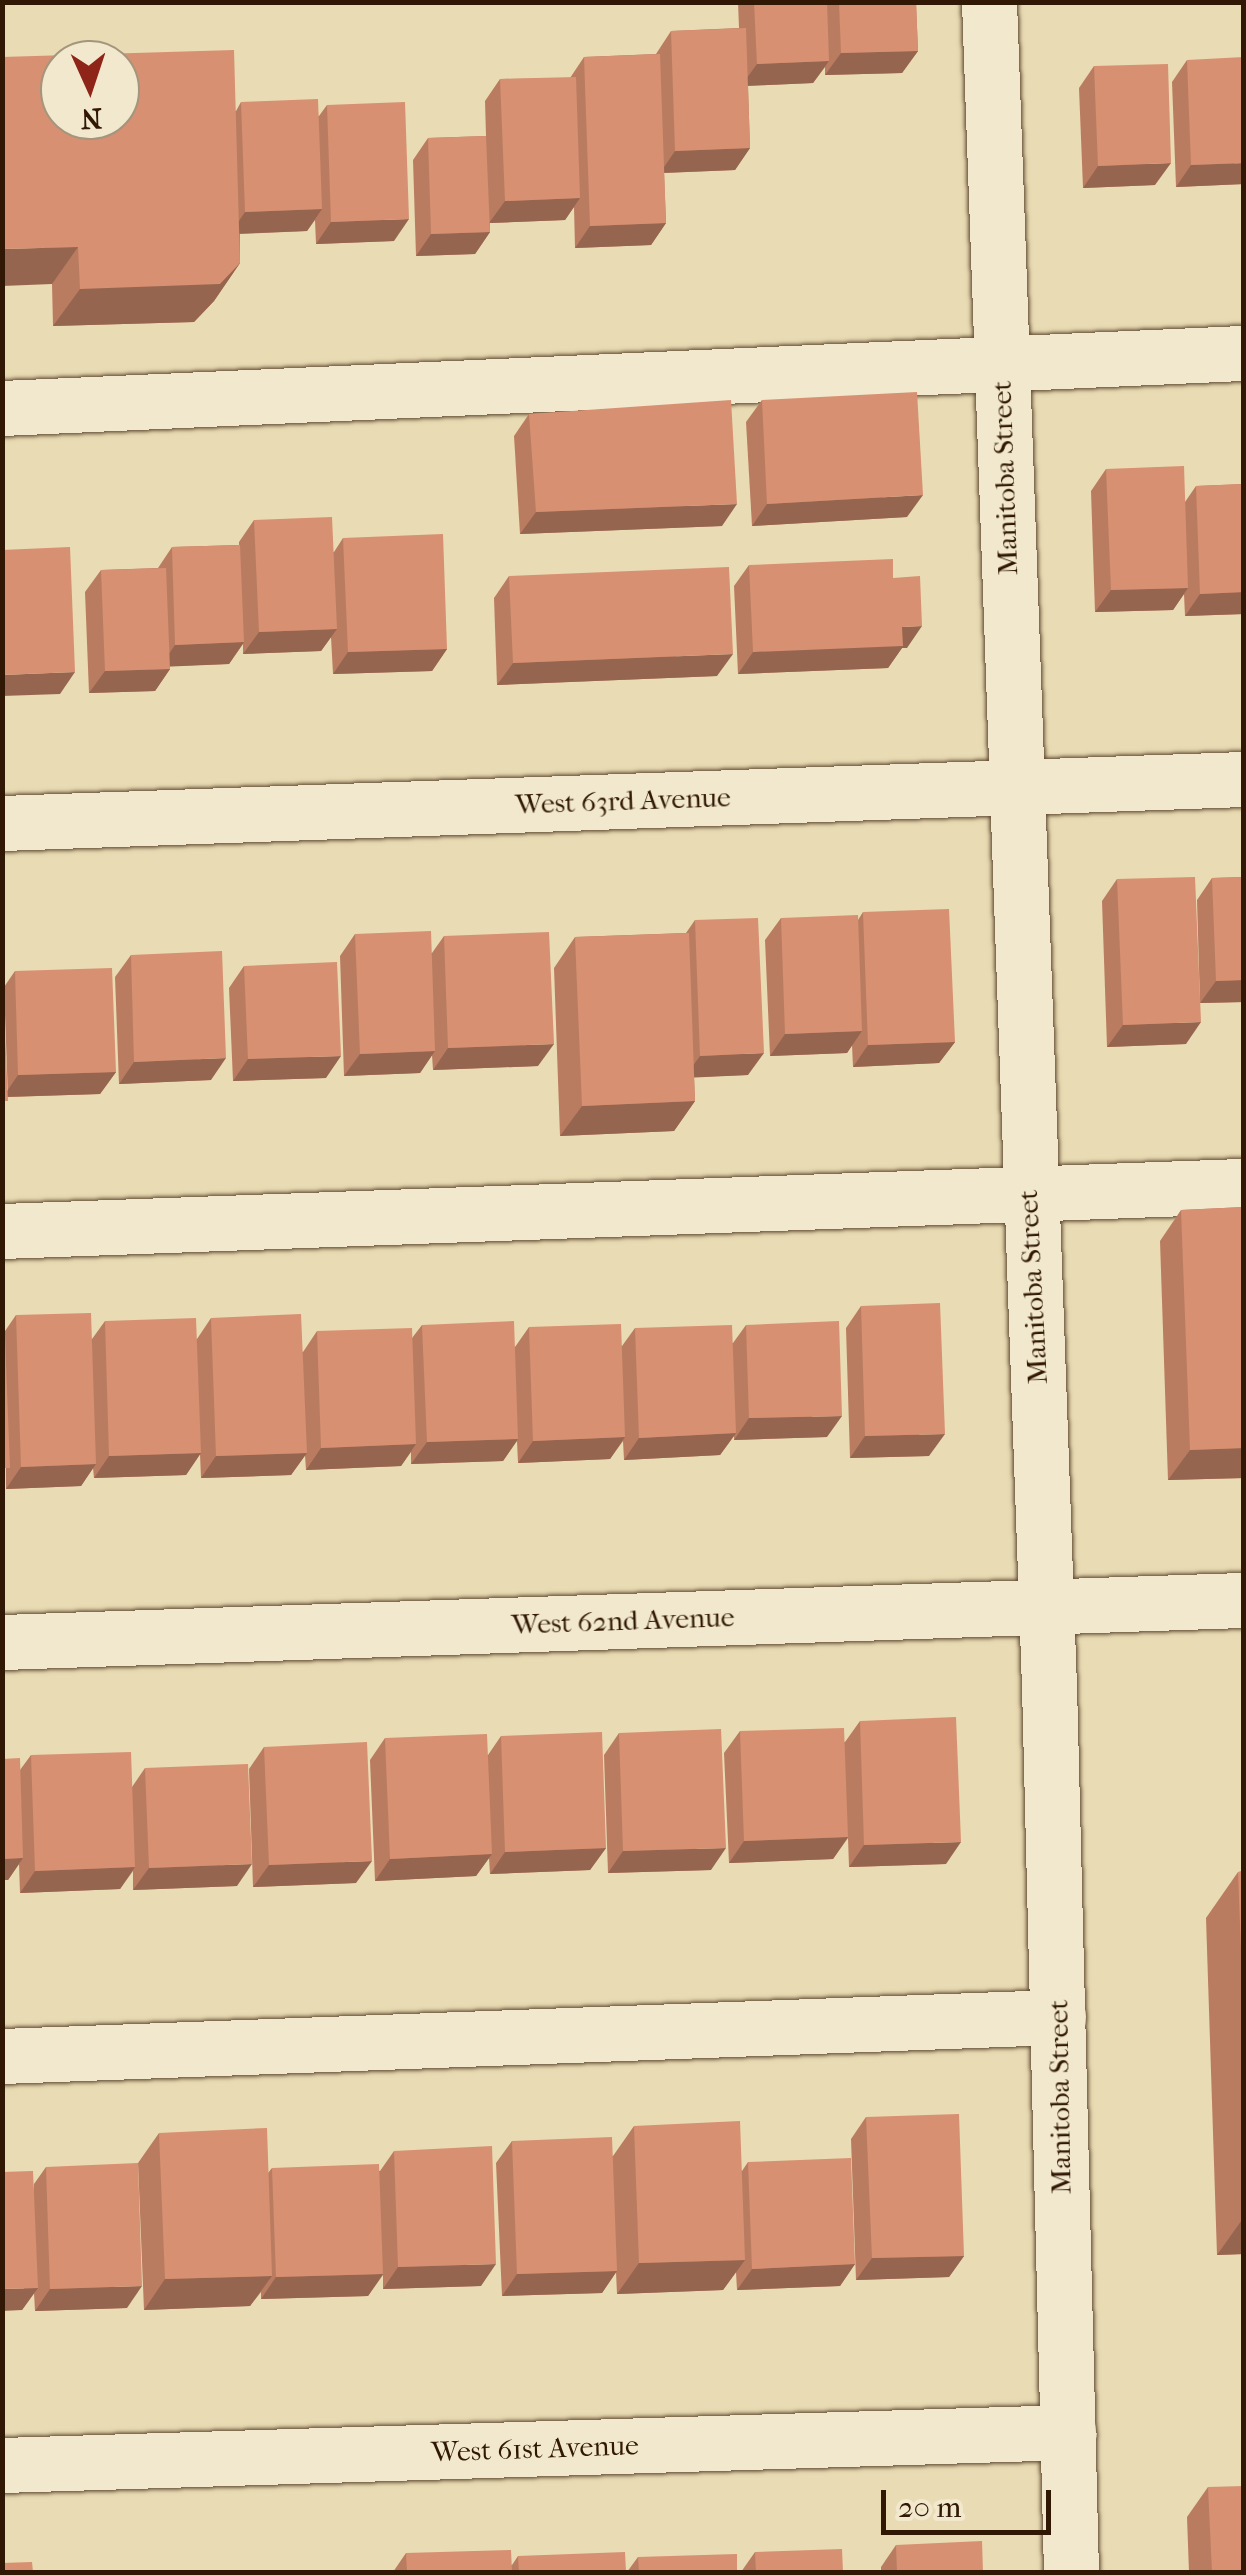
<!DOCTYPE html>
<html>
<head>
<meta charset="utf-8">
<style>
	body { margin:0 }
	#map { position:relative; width:1246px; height:2575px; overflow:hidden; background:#e9dbb3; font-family:"IM FELL French Canon",serif }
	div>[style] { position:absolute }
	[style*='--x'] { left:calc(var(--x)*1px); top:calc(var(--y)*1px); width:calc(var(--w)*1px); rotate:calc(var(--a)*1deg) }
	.roads { filter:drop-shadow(0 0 2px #5f4930) drop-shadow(0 0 2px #5f4930) }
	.minor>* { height:55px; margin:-27.5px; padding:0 27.5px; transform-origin:27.5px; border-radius:27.5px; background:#f1e8ce }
	.wall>* { inset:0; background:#b97c61 }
	.shaded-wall>* { inset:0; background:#96654f }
	.building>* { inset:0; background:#d79071 }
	span { translate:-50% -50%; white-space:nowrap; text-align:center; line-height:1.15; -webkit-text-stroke:9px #f1e8ce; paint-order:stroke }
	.street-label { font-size:28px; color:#311804 }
	.frame { position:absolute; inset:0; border:5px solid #311804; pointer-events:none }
	.north { position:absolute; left:40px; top:40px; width:100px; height:100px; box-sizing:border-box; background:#f1e8ce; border:2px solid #a4957d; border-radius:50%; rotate:177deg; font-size:28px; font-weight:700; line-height:40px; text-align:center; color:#311804 }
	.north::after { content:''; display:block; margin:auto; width:35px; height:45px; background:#8f2418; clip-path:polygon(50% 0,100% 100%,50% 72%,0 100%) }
	.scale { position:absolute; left:881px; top:2490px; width:170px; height:45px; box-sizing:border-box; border:5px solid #311804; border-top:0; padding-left:12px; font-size:30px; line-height:35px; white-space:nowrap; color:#311804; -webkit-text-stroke:8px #f1e8ce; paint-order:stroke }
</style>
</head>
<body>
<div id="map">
	<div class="roads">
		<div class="minor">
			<div style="--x:989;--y:2;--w:1684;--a:87.96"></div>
			<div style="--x:1049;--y:1685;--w:887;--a:88.58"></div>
			<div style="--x:2;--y:408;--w:1243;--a:-2.54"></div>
			<div style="--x:2;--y:823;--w:1243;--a:-2.03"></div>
			<div style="--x:2;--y:1231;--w:1243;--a:-2.08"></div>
			<div style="--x:2;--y:1642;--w:1243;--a:-1.94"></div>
			<div style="--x:2;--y:2056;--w:1057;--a:-2.12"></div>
			<div style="--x:2;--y:2465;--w:1067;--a:-1.77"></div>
		</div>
	</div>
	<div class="wall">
		<div style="clip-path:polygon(738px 2px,916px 2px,918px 51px,902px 73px,825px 75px,825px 67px,813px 83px,748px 86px,750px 148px,735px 170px,664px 173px,666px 223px,651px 245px,575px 248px,574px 207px,565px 220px,490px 223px,490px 232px,475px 254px,416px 256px,413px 160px,428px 138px,486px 136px,485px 101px,500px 79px,570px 78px,584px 57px,656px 54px,671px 31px,739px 28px)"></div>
		<div style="clip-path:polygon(2px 57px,236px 111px,241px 102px,319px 116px,327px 105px,394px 241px,316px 244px,315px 220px,307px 231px,240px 234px,240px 263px,214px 301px,194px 322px,53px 326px,52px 284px)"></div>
		<div style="clip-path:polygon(1187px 60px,1244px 184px,1176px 187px,1172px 82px)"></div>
		<div style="clip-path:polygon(1094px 66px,1155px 185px,1083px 188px,1079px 88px)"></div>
		<div style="clip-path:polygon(762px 400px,907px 517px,752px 526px,746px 422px)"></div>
		<div style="clip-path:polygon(529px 414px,722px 526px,520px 534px,514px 436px)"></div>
		<div style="clip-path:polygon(1106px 469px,1185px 502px,1196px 486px,1244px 484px,1244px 614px,1185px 616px,1184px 594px,1173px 610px,1095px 612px,1091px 491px)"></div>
		<div style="clip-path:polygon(254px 520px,334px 552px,343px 538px,447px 649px,432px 671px,333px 674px,331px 637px,321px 651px,243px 654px,243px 644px,229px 664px,170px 666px,170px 669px,155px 691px,89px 693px,85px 592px,101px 570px,158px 568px,172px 547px,239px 545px,239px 542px)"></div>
		<div style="clip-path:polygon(749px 565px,893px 578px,907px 648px,902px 648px,888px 668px,738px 674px,734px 586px)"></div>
		<div style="clip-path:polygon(509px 576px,717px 676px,497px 685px,494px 598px)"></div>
		<div style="clip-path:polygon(1244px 877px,1244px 1002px,1200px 1003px,1197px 900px,1212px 878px)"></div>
		<div style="clip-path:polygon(1117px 879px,1186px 1044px,1107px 1047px,1102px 901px)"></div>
		<div style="clip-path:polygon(863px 912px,955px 1042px,939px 1063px,853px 1067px,852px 1045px,847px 1053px,770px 1056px,765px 940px,781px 918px,858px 920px)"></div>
		<div style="clip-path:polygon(695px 920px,748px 1075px,694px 1077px,695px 1101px,674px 1131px,560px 1136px,554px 968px,575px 937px,686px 933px)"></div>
		<div style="clip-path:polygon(355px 934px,432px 953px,444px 936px,538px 1066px,433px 1070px,432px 1055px,420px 1073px,344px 1076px,340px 956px)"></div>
		<div style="clip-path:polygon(131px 955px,211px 1080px,119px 1084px,115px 977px)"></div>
		<div style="clip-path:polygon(244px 966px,326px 1078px,233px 1081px,229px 988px)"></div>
		<div style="clip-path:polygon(15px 971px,116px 1072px,100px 1094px,8px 1097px,4px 987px)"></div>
		<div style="clip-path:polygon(1244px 1207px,1244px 1478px,1168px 1480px,1160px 1241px,1181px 1210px)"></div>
		<div style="clip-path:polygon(861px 1306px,929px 1456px,850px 1458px,846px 1328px)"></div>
		<div style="clip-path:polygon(16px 1315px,92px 1339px,105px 1321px,197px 1339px,211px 1318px,303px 1352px,317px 1331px,412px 1338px,422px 1325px,515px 1347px,529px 1327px,622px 1346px,635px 1328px,733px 1343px,746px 1325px,827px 1437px,734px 1440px,734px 1436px,720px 1455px,624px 1460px,623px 1441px,610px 1459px,518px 1463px,517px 1441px,503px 1461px,411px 1464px,411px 1452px,401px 1466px,306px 1470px,305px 1455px,291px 1475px,201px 1478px,200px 1454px,186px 1475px,94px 1478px,93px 1468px,81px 1486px,6px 1489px,5px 1331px)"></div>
		<div style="clip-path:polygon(860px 1721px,946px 1864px,849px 1867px,848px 1838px,833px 1859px,729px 1863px,724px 1753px,740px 1731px,845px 1742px)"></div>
		<div style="clip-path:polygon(619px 1733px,711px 1870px,608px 1873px,604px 1755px)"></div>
		<div style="clip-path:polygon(501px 1736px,606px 1848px,590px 1870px,490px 1874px,489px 1858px,476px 1876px,375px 1881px,370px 1760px,385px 1738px,488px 1755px)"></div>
		<div style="clip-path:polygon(264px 1747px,356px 1883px,253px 1887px,249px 1769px)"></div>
		<div style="clip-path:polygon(31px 1755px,132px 1787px,145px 1768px,237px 1886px,133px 1890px,133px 1871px,120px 1889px,20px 1893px,19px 1864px,8px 1880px,2px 1880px,2px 1759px,20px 1770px)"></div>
		<div style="clip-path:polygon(1244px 1871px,1244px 2254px,1217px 2255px,1206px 1918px,1238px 1872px)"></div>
		<div style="clip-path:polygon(866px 2117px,964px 2256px,949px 2277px,856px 2280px,851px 2139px)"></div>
		<div style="clip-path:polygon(634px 2126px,742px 2171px,748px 2162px,855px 2264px,840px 2286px,737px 2290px,736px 2272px,723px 2290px,617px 2294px,616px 2272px,602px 2293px,502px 2296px,496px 2163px,512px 2141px,613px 2156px)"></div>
		<div style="clip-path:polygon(159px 2133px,268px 2173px,272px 2168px,380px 2171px,394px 2151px,481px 2286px,383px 2289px,383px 2275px,368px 2296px,261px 2299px,261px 2292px,250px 2306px,144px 2310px,138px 2163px)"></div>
		<div style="clip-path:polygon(46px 2167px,127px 2308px,35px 2311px,34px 2293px,22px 2310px,34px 2184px)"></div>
		<div style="clip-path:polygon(1208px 2487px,1244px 2572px,1189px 2572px,1187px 2517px)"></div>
		<div style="clip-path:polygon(896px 2545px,983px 2572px,881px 2572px,881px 2567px)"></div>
		<div style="clip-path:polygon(755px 2552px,843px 2572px,741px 2572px)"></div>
		<div style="clip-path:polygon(406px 2553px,512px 2565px,518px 2556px,626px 2572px,393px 2572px)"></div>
		<div style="clip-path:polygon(638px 2557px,737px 2572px,627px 2572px)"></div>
	</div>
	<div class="shaded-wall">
		<div style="clip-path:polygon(918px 51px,902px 73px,825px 75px,841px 53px)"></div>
		<div style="clip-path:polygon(829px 61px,813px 83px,741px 86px,757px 64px)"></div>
		<div style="clip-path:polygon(750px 148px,735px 170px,660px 173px,675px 151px)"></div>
		<div style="clip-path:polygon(1171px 163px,1155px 185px,1083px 188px,1098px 166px)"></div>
		<div style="clip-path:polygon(1244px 163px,1244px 184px,1176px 187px,1191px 165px)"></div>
		<div style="clip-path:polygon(580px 198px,565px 220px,489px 223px,505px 201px)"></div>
		<div style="clip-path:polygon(322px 209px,307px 231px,230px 234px,245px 212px)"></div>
		<div style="clip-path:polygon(409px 219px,394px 241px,316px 244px,331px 222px)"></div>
		<div style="clip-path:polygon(666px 223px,651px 245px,575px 248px,590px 226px)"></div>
		<div style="clip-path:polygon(490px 232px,475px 254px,416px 256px,431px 234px)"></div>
		<div style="clip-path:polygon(78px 247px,52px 284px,2px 286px,2px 249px)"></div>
		<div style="clip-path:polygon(240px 263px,214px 301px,194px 322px,53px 326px,80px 289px)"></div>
		<div style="clip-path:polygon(923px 495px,907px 517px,752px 526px,767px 504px)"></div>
		<div style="clip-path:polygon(737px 504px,722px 526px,520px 534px,536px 512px)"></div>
		<div style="clip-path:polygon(1188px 588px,1173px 610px,1095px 612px,1111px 590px)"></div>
		<div style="clip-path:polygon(1244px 592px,1244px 614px,1185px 616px,1200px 594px)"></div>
		<div style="clip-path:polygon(922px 626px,907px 648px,902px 648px,888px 668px,738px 674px,753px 652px,902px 627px)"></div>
		<div style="clip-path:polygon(337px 629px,321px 651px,243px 654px,259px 632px)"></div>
		<div style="clip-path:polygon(244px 642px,229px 664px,160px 667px,175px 645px)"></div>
		<div style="clip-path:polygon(447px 649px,432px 671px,333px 674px,348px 652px)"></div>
		<div style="clip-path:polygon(733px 654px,717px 676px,497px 685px,513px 663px)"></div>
		<div style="clip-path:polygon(170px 669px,155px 691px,89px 693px,105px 671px)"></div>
		<div style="clip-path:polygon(75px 672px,60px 694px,2px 696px,2px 675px)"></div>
		<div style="clip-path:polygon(1244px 980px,1244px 1002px,1200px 1003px,1216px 981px)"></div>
		<div style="clip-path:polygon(1201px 1022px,1186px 1044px,1107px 1047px,1123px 1025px)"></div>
		<div style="clip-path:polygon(862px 1031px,847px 1053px,770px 1056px,785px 1034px)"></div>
		<div style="clip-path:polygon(955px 1042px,939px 1063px,853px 1067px,868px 1045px)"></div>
		<div style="clip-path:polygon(554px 1044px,538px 1066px,433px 1070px,448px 1048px)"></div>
		<div style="clip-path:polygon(435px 1051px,420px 1073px,344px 1076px,360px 1054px)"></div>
		<div style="clip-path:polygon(764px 1053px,748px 1075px,684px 1078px,700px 1056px)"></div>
		<div style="clip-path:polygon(341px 1056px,326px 1078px,233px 1081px,248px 1059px)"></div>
		<div style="clip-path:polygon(226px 1058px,211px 1080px,119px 1084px,134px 1062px)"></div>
		<div style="clip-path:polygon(116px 1072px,100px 1094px,3px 1097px,18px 1075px)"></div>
		<div style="clip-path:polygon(695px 1101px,674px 1131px,560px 1136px,582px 1106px)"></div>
		<div style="clip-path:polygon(842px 1416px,827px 1437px,734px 1440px,749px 1418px)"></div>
		<div style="clip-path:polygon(736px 1433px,720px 1455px,624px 1460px,639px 1438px)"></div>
		<div style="clip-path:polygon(945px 1434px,929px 1456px,850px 1458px,865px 1436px)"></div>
		<div style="clip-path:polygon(625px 1437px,610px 1459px,518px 1463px,533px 1441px)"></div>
		<div style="clip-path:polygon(518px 1439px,503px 1461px,411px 1464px,427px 1442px)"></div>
		<div style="clip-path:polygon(416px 1444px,401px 1466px,306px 1470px,321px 1448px)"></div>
		<div style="clip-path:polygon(1244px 1448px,1244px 1478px,1168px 1480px,1190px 1450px)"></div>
		<div style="clip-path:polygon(201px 1453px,186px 1475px,94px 1478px,109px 1456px)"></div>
		<div style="clip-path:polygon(307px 1453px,291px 1475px,201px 1478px,216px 1456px)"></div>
		<div style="clip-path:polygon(96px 1464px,81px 1486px,6px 1489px,21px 1467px)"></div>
		<div style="clip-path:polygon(848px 1837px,833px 1859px,729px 1863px,744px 1841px)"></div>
		<div style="clip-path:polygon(961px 1842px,946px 1864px,849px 1867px,864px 1845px)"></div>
		<div style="clip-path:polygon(606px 1848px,590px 1870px,490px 1874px,505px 1852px)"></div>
		<div style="clip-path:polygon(726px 1848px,711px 1870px,608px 1873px,623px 1851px)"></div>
		<div style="clip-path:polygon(492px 1854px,476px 1876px,375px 1881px,390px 1859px)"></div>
		<div style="clip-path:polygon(23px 1858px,8px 1880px,2px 1880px,2px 1859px)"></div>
		<div style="clip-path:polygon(372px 1861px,356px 1883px,253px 1887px,269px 1865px)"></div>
		<div style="clip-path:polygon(252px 1864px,237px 1886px,133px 1890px,149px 1868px)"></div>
		<div style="clip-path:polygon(135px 1867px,120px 1889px,20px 1893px,35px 1871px)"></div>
		<div style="clip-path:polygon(1244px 2217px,1244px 2254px,1217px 2255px)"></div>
		<div style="clip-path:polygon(964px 2256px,949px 2277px,856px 2280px,872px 2258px)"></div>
		<div style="clip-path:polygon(745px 2260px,723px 2290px,617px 2294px,639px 2263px)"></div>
		<div style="clip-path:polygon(496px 2264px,481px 2286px,383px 2289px,398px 2267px)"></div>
		<div style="clip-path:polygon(855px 2264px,840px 2286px,737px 2290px,752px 2269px)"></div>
		<div style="clip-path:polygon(617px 2271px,602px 2293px,502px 2296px,517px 2274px)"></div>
		<div style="clip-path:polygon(383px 2274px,368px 2296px,261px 2299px,276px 2277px)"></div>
		<div style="clip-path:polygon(272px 2276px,250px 2306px,144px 2310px,165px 2279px)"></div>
		<div style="clip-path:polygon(142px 2286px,127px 2308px,35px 2311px,50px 2289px)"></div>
		<div style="clip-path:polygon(38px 2288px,22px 2310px,2px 2311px,2px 2289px)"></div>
	</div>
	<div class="building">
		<div style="clip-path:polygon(754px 2px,827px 2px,829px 61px,757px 64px)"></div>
		<div style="clip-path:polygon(839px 2px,916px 2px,918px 51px,841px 53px)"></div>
		<div style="clip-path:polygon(746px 28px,750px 148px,675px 151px,671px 31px)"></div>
		<div style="clip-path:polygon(evenodd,234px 50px,240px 263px,220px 284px,80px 289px,78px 247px,2px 249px,2px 57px,234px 50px,60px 60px,120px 60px,120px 120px,60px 120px,60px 60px)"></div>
		<div style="clip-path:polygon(660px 54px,666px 223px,590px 226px,584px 57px)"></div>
		<div style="clip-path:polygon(1244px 57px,1244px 163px,1191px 165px,1187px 60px)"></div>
		<div style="clip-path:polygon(1168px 64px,1171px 163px,1098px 166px,1094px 66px)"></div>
		<div style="clip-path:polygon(576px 77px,580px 198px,505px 201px,500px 79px)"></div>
		<div style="clip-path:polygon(318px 99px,322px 209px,245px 212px,241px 102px)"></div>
		<div style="clip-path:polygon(405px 102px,409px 219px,331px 222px,327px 105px)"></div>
		<div style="clip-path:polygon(486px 136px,490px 232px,431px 234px,428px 138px)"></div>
		<div style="clip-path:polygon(917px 392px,923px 495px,767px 504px,762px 400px)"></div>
		<div style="clip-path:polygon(731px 400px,737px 504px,536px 512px,529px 414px)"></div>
		<div style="clip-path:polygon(1184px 466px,1188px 588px,1111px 590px,1106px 469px)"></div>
		<div style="clip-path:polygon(1244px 484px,1244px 592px,1200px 594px,1196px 486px)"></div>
		<div style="clip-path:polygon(332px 517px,337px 629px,259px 632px,254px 520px)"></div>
		<div style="clip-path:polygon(443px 534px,447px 649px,348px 652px,343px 538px)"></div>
		<div style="clip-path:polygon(240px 545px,244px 642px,175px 645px,172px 547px)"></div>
		<div style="clip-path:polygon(70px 547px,75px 672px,2px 675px,2px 550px)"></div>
		<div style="clip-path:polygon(893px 559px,893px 578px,920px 576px,922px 626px,902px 627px,903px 646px,753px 652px,749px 565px)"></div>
		<div style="clip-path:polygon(729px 567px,733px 654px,513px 663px,509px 576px)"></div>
		<div style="clip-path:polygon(166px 568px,170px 669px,105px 671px,101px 570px)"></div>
		<div style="clip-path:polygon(1195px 877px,1201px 1022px,1123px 1025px,1117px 879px)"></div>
		<div style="clip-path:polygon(1244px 877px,1244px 980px,1216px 981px,1212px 878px)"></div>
		<div style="clip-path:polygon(949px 909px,955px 1042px,868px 1045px,863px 912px)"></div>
		<div style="clip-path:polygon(858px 915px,862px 1031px,785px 1034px,781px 918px)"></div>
		<div style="clip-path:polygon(758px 918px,764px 1053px,700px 1056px,695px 920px)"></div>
		<div style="clip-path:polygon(431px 931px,435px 1051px,360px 1054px,355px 934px)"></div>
		<div style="clip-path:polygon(549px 932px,554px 1044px,448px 1048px,444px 936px)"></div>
		<div style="clip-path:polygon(689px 933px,695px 1101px,582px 1106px,575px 937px)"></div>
		<div style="clip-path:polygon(222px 951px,226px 1058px,134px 1062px,131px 955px)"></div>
		<div style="clip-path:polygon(2px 960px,8px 1101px,2px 1101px)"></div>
		<div style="clip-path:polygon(337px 962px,341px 1056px,248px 1059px,244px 966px)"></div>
		<div style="clip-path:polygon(112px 968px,116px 1072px,18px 1075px,15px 971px)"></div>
		<div style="clip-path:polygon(1244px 1207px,1244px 1448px,1190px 1450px,1181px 1210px)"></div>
		<div style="clip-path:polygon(940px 1303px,945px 1434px,865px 1436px,861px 1306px)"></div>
		<div style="clip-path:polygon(2px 1312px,4px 1312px,10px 1468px,2px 1468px)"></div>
		<div style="clip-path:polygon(91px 1313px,96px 1464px,21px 1467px,16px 1315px)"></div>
		<div style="clip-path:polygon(301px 1314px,307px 1453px,216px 1456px,211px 1318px)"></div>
		<div style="clip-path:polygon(196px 1318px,201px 1453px,109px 1456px,105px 1321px)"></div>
		<div style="clip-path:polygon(514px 1321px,518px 1439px,427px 1442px,422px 1325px)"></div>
		<div style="clip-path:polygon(839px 1321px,842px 1416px,749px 1418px,746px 1325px)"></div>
		<div style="clip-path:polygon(621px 1324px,625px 1437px,533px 1441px,529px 1327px)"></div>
		<div style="clip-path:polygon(732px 1325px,736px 1433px,639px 1438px,635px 1328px)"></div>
		<div style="clip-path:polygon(412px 1328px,416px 1444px,321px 1448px,317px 1331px)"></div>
		<div style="clip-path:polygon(956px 1717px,961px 1842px,864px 1845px,860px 1721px)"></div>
		<div style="clip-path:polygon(844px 1728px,848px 1837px,744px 1841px,740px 1731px)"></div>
		<div style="clip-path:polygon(721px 1729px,726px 1848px,623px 1851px,619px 1733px)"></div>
		<div style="clip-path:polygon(602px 1732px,606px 1848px,505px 1852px,501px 1736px)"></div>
		<div style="clip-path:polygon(487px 1734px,492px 1854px,390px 1859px,385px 1738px)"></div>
		<div style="clip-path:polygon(367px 1742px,372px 1861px,269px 1865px,264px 1747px)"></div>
		<div style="clip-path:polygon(131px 1752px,135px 1867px,35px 1871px,31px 1755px)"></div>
		<div style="clip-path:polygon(20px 1758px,23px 1858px,2px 1859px,2px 1759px)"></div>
		<div style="clip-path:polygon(248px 1764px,252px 1864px,149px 1868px,145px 1768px)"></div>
		<div style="clip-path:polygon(1244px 1871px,1244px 2028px,1238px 1872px)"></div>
		<div style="clip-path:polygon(959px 2114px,964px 2256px,872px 2258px,866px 2117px)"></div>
		<div style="clip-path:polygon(740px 2121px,745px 2260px,639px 2263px,634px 2126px)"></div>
		<div style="clip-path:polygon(267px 2128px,272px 2276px,165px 2279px,159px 2133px)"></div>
		<div style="clip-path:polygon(612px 2137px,617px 2271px,517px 2274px,512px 2141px)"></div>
		<div style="clip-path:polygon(492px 2146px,496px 2264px,398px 2267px,394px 2151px)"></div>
		<div style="clip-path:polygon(851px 2158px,855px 2264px,752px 2269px,748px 2162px)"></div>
		<div style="clip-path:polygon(138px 2163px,142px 2286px,50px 2289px,46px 2167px)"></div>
		<div style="clip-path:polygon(379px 2164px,383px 2274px,276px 2277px,272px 2168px)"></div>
		<div style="clip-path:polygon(33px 2171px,38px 2288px,2px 2289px,2px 2172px)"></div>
		<div style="clip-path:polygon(1244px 2486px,1244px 2572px,1212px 2572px,1208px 2487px)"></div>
		<div style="clip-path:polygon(982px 2541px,983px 2572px,897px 2572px,896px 2545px)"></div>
		<div style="clip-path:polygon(842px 2549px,843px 2572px,756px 2572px,755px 2552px)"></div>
		<div style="clip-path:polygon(511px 2550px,512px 2572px,407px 2572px,406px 2553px)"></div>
		<div style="clip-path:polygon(625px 2552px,626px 2572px,519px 2572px,518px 2556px)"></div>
		<div style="clip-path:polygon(737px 2554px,737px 2572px,639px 2572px,638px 2557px)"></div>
		<div style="clip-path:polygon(32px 2562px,33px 2572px,2px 2572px,2px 2563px)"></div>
		<div style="clip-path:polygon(126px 2570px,127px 2572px,59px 2572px)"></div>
		<div style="clip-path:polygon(388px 2570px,388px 2572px,327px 2572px)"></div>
		<div style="clip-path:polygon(257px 2571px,257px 2572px,214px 2572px)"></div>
	</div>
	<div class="street-label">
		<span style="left:1005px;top:478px;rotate:-92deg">Manitoba Street</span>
		<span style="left:623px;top:801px;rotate:-2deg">West 63rd Avenue</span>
		<span style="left:1033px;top:1287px;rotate:-93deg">Manitoba Street</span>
		<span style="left:623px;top:1621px;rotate:-2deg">West 62nd Avenue</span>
		<span style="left:1060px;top:2097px;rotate:-91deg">Manitoba Street</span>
		<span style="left:535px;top:2449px;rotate:-2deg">West 61st Avenue</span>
	</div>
	<div class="frame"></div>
	<div class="north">N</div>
	<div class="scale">20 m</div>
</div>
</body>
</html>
